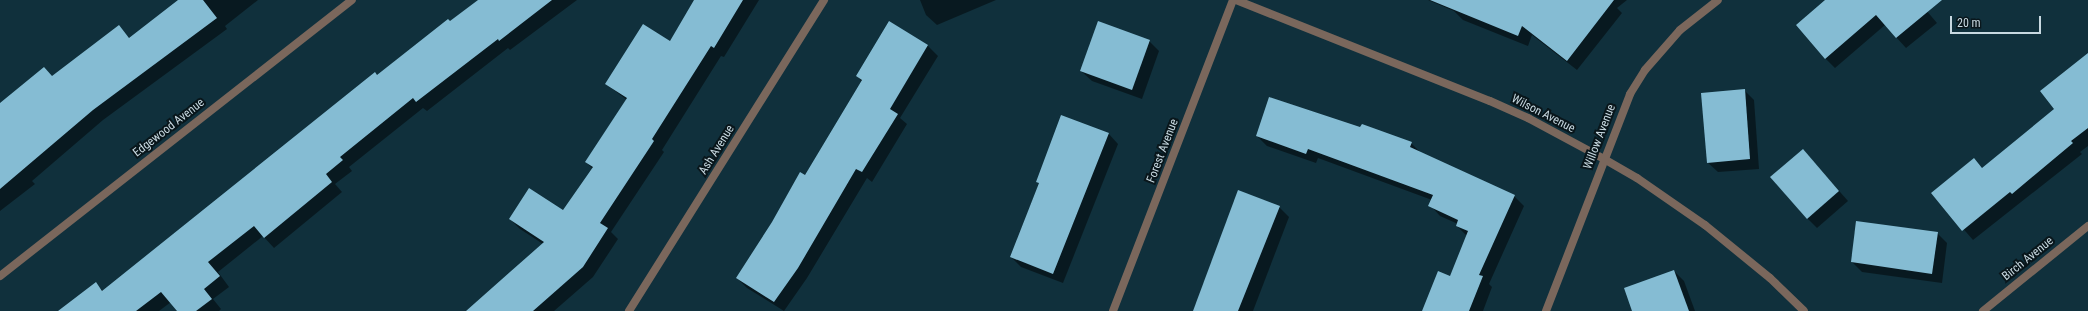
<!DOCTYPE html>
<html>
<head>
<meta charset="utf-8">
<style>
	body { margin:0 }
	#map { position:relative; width:2088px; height:311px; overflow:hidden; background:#10303c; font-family:"Roboto Condensed",sans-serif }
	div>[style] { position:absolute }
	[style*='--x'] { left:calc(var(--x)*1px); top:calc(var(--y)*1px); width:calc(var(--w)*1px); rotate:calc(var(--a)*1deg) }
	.shadow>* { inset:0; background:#0007 }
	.building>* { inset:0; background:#85bcd3 }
	.minor>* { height:8px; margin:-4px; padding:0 4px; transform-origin:4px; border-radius:4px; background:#7a675c }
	span { translate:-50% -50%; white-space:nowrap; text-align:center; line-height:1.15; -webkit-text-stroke:4px #09161b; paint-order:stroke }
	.street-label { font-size:12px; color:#c8d9e1 }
	.scale { position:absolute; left:1950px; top:16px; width:91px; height:18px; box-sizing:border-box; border:2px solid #c8d9e1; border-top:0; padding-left:5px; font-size:12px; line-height:14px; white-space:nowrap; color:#c8d9e1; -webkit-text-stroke:3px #09161b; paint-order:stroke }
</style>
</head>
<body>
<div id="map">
	<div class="shadow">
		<div style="clip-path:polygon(179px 0,258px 0,225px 26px,227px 29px,103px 120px,32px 181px,35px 184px,0 211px,0 104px,52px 77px,119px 27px,130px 39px)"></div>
		<div style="clip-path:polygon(479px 0,577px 0,510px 50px,508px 48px,427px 111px,423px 108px,349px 167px,352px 171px,335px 184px,342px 192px,274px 248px,263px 236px,218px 272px,229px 287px,213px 299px,221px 309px,219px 311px,178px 311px,171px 302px,159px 311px,60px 311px,96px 284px,103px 291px,377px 76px)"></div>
		<div style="clip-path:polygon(695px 0,759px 0,724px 57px,721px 56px,662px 150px,664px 152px,611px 232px,618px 239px,593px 277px,554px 311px,467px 311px,543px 244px,520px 229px,510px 219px,563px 211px,593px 169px,586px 162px,627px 100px,606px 84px,670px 42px)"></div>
		<div style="clip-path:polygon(920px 0,996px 0,937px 25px,926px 15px)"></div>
		<div style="clip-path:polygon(1428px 0,1627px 0,1617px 8px,1622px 13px,1577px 70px,1532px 35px,1528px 46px,1463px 20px,1454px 11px)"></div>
		<div style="clip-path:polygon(1827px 0,1923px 0,1920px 3px,1937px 23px,1906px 48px,1885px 25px,1835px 68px,1825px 58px)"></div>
		<div style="clip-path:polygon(890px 23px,928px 46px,938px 56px,900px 118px,907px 124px,872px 182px,867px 178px,807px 278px,784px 311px,747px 288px,737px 278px,805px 176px,862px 82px,857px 76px)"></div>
		<div style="clip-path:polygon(1149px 41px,1159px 51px,1142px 99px,1092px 81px,1081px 71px)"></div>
		<div style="clip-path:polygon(2088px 54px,2088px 146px,2080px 152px,2082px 154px,1973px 240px,1932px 193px,1973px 159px,1983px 169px,2056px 109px)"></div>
		<div style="clip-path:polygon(1744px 90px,1754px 100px,1759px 169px,1718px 172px,1707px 162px)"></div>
		<div style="clip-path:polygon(1361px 128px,1411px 143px,1421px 153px,1514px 196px,1524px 206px,1489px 284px,1492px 287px,1483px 311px,1423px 311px,1450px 277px,1467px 236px,1457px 226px,1458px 224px,1440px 216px,1430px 205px,1432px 200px,1318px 158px,1316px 163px,1267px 146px,1257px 136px)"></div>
		<div style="clip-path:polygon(1108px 133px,1118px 144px,1063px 283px,1021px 267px,1011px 257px,1039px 183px)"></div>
		<div style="clip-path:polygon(1803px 150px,1848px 201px,1817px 228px,1807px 218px)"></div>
		<div style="clip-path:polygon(1279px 207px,1289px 217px,1253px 311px,1194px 311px)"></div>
		<div style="clip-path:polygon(1937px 233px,1947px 243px,1942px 283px,1862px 272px,1852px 262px)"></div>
		<div style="clip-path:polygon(1674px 271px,1684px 281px,1695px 311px,1633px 311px)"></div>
	</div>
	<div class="building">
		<div style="clip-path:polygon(178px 0,203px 0,217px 18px,93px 110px,0 189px,0 103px,44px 67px,52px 76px,119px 25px,129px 38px)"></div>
		<div style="clip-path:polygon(478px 0,552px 0,499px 41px,498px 39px,416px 102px,413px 98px,340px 157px,343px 160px,326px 174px,332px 182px,264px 238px,254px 226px,208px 262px,220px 276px,204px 289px,212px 299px,196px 311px,177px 311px,161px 292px,136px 311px,58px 311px,96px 282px,102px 291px,375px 72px,377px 75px,448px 19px,450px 21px)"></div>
		<div style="clip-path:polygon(694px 0,743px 0,714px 48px,711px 46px,652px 139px,654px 141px,600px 223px,608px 228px,583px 267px,533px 311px,466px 311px,544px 242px,509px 219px,529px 188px,563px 210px,593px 167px,585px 162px,627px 98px,605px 84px,643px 24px,670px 41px)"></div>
		<div style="clip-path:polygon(1430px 0,1614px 0,1567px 61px,1522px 26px,1518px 36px)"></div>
		<div style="clip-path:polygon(1825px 0,1942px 0,1896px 38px,1876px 15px,1825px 59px,1796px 25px)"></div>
		<div style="clip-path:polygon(889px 21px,928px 45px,890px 109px,898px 114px,862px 172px,856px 169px,798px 268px,774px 302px,736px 278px,772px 222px,800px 172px,805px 175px,862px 80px,856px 76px)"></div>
		<div style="clip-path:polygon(1098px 21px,1150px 40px,1132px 90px,1080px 71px)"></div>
		<div style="clip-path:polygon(2088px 53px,2088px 128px,2071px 141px,2073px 143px,2012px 194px,2010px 192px,1962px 231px,1931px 193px,1974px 158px,1982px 168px,2054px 109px,2040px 91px)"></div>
		<div style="clip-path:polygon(1745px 89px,1750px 159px,1707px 163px,1701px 93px)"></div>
		<div style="clip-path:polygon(1269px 97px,1360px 127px,1362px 124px,1412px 142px,1410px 147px,1515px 195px,1479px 275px,1483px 276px,1469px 311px,1422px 311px,1438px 271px,1450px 276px,1468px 231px,1456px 226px,1458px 220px,1428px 206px,1433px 195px,1308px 149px,1306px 154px,1256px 136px)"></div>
		<div style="clip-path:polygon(1061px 115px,1109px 133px,1053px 274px,1010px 257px,1039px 183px,1036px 182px)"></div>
		<div style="clip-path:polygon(1803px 149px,1839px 191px,1807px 219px,1770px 177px)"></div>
		<div style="clip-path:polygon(1238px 190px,1280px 206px,1238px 311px,1193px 311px)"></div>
		<div style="clip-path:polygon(1856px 221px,1938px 232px,1932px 274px,1851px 262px)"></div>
		<div style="clip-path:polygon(1674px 270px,1689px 311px,1632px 311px,1624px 288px)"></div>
	</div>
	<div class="minor">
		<div style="--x:1236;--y:0;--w:273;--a:21.7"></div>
		<div style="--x:1490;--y:101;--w:42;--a:24.1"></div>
		<div style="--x:1528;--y:118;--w:86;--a:28.3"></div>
		<div style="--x:1604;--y:159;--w:38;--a:30"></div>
		<div style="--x:1637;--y:178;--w:83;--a:34.7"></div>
		<div style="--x:1705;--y:225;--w:84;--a:39.2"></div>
		<div style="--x:1770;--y:278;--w:47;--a:44.1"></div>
		<div style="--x:0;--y:276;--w:447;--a:-38.1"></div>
		<div style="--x:629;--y:311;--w:367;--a:-57.9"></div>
		<div style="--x:1113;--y:311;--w:333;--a:-68.9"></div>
		<div style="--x:1546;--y:311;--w:233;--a:-68.8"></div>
		<div style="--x:1630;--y:94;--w:28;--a:-58"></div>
		<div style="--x:1645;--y:70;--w:53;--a:-48.8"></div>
		<div style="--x:1680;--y:30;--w:48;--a:-38.3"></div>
		<div style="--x:1983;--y:311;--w:135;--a:-39"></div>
	</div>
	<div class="street-label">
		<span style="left:1543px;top:114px;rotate:27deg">Wilson Avenue</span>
		<span style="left:169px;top:128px;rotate:-38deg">Edgewood Avenue</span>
		<span style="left:1600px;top:137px;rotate:-69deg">Willow Avenue</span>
		<span style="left:717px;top:150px;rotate:-58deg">Ash Avenue</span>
		<span style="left:1163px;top:151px;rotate:-69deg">Forest Avenue</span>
		<span style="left:2028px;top:259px;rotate:-39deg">Birch Avenue</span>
	</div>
	<div class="scale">20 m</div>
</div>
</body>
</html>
